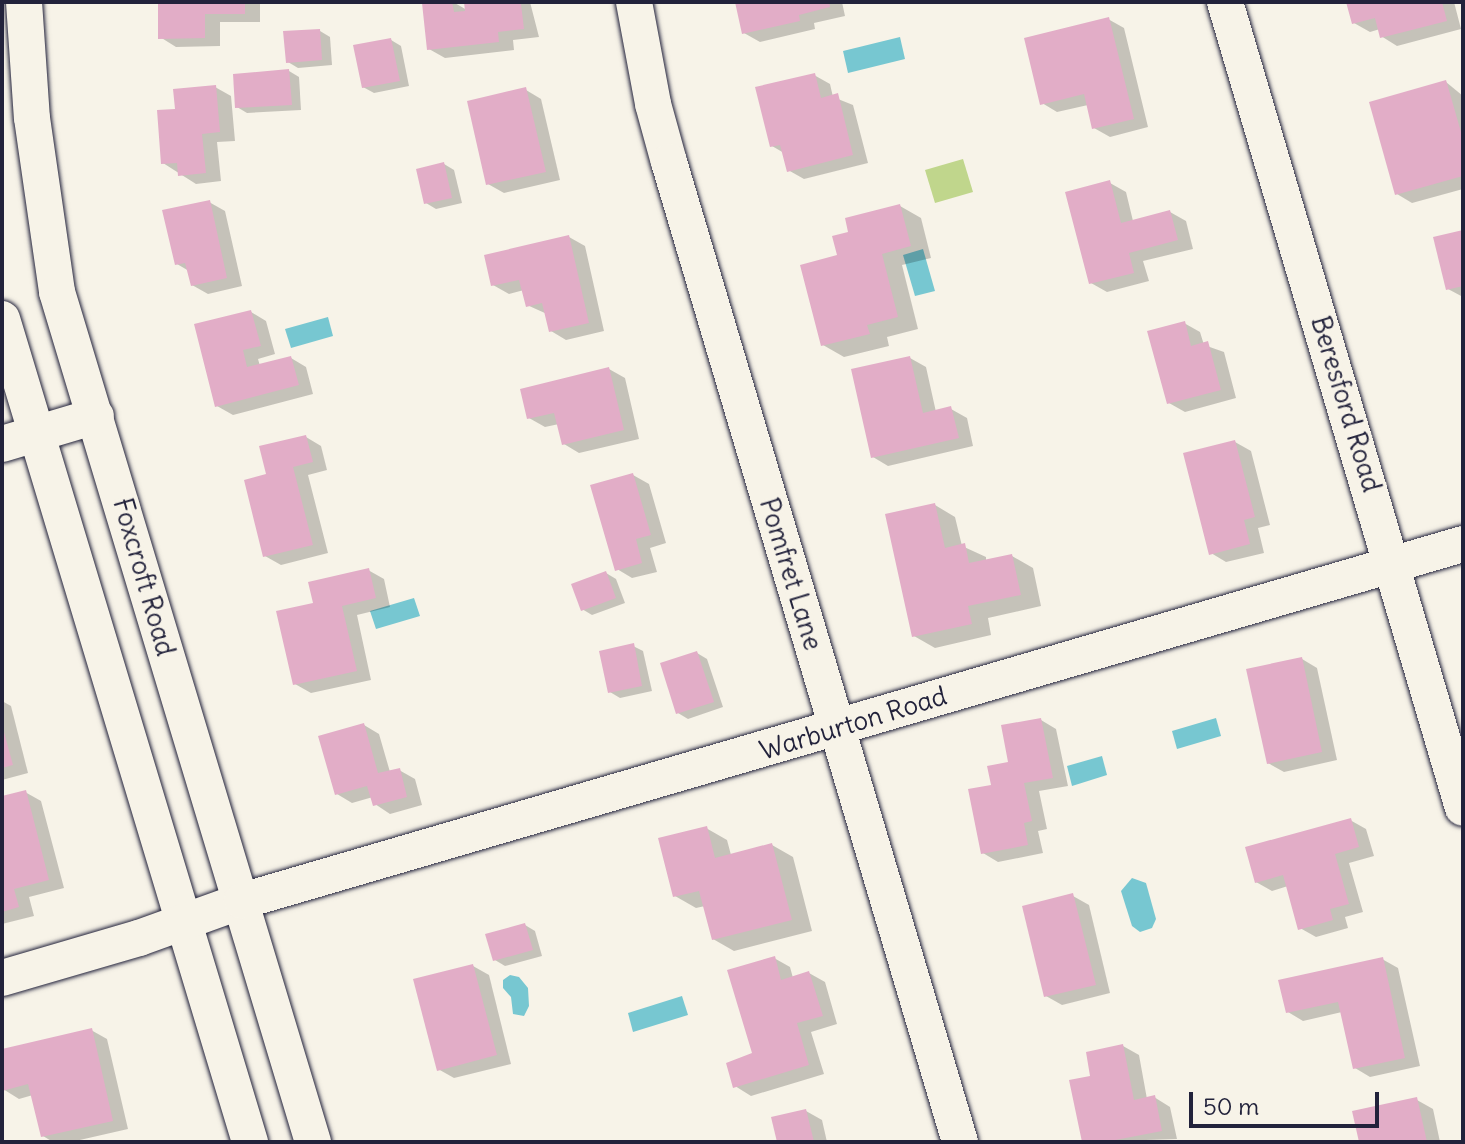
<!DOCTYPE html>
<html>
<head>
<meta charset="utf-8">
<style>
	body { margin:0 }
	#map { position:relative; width:1465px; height:1144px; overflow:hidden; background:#f7f3e8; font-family:Delius,sans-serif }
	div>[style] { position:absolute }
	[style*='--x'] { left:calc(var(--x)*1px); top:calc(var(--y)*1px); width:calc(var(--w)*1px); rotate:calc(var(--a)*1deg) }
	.green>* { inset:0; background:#c0d68c }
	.water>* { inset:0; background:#77c7d1 }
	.shadow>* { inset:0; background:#0003 }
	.building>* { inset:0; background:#e2adc7 }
	.roads { filter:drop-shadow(0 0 2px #22223b) drop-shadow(0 0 2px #22223b) }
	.minor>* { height:36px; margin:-18px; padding:0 18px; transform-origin:18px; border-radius:18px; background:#f7f3e8 }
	span { translate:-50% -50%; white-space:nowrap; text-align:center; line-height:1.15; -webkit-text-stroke:7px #f7f3e8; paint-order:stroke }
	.street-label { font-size:26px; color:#22223b }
	.frame { position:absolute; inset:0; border:4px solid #22223b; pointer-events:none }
	.scale { position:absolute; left:1189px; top:1092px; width:190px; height:36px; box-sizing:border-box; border:4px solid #22223b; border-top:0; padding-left:10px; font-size:24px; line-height:28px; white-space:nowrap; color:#22223b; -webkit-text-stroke:6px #f7f3e8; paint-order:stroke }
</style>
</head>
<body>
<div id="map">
	<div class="green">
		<div style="clip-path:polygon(963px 159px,973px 192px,935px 203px,925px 170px)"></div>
	</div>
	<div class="water">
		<div style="clip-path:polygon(900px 37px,905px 59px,848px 73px,843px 51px)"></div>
		<div style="clip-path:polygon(923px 249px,935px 291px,915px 296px,903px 255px)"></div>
		<div style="clip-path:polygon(328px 317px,333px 336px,291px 348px,285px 329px)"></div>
		<div style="clip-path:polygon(414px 598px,420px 616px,376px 629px,370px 611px)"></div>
		<div style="clip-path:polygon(1216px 718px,1221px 736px,1177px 749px,1172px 731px)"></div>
		<div style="clip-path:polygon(1102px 756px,1107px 775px,1072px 786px,1067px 766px)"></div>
		<div style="clip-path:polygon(1132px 878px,1146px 883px,1156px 919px,1152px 928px,1140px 932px,1132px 926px,1121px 891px)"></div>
		<div style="clip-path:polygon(510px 975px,519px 977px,528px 988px,529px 1006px,524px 1016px,513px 1014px,511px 997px,503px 988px,503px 980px)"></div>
		<div style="clip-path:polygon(682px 996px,688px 1015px,633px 1032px,628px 1013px)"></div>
	</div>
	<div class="shadow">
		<div style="clip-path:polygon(160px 2px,260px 2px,260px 22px,220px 22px,220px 46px,176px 47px,160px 37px)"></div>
		<div style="clip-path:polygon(453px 2px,467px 10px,466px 2px,530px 2px,539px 37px,513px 40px,514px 50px,445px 58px,429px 49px,424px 5px)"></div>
		<div style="clip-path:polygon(737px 2px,842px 2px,845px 16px,814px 23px,815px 29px,760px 42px,744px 33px)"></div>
		<div style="clip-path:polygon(1348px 2px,1454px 2px,1461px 29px,1397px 46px,1381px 36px,1380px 29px,1370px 32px,1354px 23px)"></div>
		<div style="clip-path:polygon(1108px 19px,1124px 28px,1148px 127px,1110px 137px,1094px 128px,1088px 105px,1057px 112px,1042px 103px)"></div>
		<div style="clip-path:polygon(320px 31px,330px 37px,332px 65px,298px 68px,288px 62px)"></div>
		<div style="clip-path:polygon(391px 40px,401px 46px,409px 86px,374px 93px,363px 87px)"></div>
		<div style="clip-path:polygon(289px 71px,299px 77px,301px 110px,247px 113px,237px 107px)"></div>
		<div style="clip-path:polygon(814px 75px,830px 84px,833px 97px,853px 105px,868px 163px,804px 179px,788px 170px,784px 153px,772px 146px)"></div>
		<div style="clip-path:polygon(1446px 82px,1463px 96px,1463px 189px,1412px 203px,1397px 194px)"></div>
		<div style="clip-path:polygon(215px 87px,231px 96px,235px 141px,217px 142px,221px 181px,196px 184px,163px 163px,177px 111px)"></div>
		<div style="clip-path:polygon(526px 90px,541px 99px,560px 180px,504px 193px,488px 184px)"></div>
		<div style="clip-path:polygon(444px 164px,454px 170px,462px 203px,436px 209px,426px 203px)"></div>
		<div style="clip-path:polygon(1110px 183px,1126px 192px,1133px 221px,1170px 212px,1186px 221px,1193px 249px,1143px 261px,1149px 281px,1107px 292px,1091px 283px)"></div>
		<div style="clip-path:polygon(209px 202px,225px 211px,242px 286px,208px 294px,192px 285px,189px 271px,177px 264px)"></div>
		<div style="clip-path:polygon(900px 206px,921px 218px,931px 258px,902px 265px,918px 329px,887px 337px,889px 346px,844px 357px,823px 345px,851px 234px)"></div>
		<div style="clip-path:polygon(1463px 232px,1463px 297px,1448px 289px)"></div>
		<div style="clip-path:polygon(569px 237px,585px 246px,604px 331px,566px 340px,551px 331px,547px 314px,527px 305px,524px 290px,509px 294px,493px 285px)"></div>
		<div style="clip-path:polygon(251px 312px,266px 321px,275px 354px,258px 359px,260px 366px,291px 358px,306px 367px,313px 394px,233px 415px,217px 406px)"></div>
		<div style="clip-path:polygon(1184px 323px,1200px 332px,1204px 345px,1224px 352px,1236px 398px,1185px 412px,1169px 403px)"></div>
		<div style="clip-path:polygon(910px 358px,926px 367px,936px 412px,951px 409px,967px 418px,973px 446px,888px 466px,873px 457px)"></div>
		<div style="clip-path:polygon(609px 369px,625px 378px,639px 439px,579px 453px,564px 444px,559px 424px,545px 427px,529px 418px)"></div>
		<div style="clip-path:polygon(306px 437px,321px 446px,327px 470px,308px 475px,328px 553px,281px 565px,265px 556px,269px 476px)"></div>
		<div style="clip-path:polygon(1235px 442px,1251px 451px,1270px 525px,1258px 528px,1264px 553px,1226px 562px,1211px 553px)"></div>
		<div style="clip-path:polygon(633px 475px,649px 484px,666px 543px,650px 548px,657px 572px,632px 578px,617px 569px)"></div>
		<div style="clip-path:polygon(935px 505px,955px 517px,962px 546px,986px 557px,986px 562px,1012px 556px,1033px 568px,1041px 606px,988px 618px,991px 635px,935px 648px,914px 636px)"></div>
		<div style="clip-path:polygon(368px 570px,384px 579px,390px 607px,357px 615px,371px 680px,311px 693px,295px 684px,316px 604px)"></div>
		<div style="clip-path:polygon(606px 573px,616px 579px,625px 603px,592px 615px,582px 609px)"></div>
		<div style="clip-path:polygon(633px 646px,643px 651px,652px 691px,620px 698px,610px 692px)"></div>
		<div style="clip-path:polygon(697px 653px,707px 659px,723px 707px,688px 719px,678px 713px)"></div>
		<div style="clip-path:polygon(1302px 659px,1317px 668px,1337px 760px,1284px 772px,1268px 763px)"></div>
		<div style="clip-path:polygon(2px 701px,11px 706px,28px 773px,2px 780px)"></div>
		<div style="clip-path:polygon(1041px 720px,1056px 729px,1068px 786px,1039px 791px,1047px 829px,1038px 831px,1043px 853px,998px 862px,983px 853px,993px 787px)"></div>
		<div style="clip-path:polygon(364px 725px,379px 734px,390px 772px,399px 770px,415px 779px,422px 805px,390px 814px,375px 804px,373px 797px,352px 803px,337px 794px)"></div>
		<div style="clip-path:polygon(25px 792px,41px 801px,64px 888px,29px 897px,34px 916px,2px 924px,2px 798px)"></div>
		<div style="clip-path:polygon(1350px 820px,1366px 829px,1374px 856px,1349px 863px,1363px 912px,1345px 917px,1348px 928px,1316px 937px,1300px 928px,1288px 886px,1272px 891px,1256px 882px)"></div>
		<div style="clip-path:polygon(706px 828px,727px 840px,731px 855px,772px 845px,793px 857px,812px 931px,734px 951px,713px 939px,705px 906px,696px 908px,675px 896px)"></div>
		<div style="clip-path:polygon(1073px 896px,1089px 905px,1110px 993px,1062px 1005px,1046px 996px)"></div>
		<div style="clip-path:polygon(525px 925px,535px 931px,542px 956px,505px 966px,495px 960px)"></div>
		<div style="clip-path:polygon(774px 958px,790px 967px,793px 978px,809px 973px,825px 982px,837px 1024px,811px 1032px,824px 1074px,751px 1096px,735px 1086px,755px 1055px)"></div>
		<div style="clip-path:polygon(1382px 959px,1398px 968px,1420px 1066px,1370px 1077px,1355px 1068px,1342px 1012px,1303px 1021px,1288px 1012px)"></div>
		<div style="clip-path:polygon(473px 966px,489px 975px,511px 1064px,454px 1078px,438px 1069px)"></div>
		<div style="clip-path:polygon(91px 1030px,107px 1039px,128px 1129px,71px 1142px,53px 1142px,43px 1136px,33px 1095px,19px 1099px,3px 1089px,2px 1051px)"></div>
		<div style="clip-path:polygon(1123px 1046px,1139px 1055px,1147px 1099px,1154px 1097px,1170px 1107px,1177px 1139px,1084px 1142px,1093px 1077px)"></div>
		<div style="clip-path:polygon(1417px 1100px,1433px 1109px,1440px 1142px,1361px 1142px)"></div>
		<div style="clip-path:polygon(806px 1111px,822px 1120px,827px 1142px,779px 1142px)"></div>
	</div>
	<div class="building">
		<div style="clip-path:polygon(158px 2px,245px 2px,245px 14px,205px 14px,205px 38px,158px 39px)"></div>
		<div style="clip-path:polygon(452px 2px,454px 12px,465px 11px,464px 2px,516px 2px,521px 4px,524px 29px,498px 32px,499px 42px,427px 50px,422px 3px)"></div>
		<div style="clip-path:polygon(735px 2px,829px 2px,830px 7px,799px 15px,800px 21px,742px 34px)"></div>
		<div style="clip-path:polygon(1346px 2px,1442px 2px,1447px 21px,1380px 38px,1375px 18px,1352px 24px)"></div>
		<div style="clip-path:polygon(1109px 17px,1134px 119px,1092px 129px,1084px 94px,1040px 105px,1024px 38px)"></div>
		<div style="clip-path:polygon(320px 29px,322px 60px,286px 63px,283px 31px)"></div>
		<div style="clip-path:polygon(391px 38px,400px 81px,362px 88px,353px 45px)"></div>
		<div style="clip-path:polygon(289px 69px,292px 105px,235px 108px,233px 74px)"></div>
		<div style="clip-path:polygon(815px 73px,821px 98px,838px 93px,853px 155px,787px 172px,780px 145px,770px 147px,755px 87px)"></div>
		<div style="clip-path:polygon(1446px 80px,1463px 139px,1463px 176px,1395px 195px,1369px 102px)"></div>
		<div style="clip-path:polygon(216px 85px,220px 132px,202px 134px,206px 173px,178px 176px,177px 163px,161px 164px,157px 110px,175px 109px,173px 89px)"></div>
		<div style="clip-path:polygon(526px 87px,546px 172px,486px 185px,467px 101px)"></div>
		<div style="clip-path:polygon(444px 162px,452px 198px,424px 204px,416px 169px)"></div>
		<div style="clip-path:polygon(1110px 180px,1121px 223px,1170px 210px,1178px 240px,1129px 253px,1134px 273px,1089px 284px,1065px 192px)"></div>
		<div style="clip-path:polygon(210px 200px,227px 278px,191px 286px,185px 263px,175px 265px,162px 210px)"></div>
		<div style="clip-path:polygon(900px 204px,911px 246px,882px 254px,898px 317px,867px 325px,870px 334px,821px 346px,800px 265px,837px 255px,832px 236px,848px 232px,845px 218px)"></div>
		<div style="clip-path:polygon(1463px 230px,1463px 286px,1446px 290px,1433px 237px)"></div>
		<div style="clip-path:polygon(569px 235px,589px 323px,549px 332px,542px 303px,526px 307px,519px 280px,491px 286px,484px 255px)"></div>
		<div style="clip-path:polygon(251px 310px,261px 346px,243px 350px,247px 367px,291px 356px,299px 385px,215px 407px,194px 324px)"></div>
		<div style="clip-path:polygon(1185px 321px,1191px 346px,1208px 341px,1221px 390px,1167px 404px,1147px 331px)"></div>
		<div style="clip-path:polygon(910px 356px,923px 413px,951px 406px,959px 438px,871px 458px,851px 369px)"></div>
		<div style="clip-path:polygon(609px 367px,624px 430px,562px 445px,554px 413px,527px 419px,520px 389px)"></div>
		<div style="clip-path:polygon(306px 435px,313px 462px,293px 467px,313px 545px,263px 557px,244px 480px,266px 474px,259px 446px)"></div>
		<div style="clip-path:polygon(1235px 440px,1255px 517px,1244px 520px,1250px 544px,1209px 555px,1183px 453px)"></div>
		<div style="clip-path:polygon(633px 473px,651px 535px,636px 539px,642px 563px,615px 571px,590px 485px)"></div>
		<div style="clip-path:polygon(935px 503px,945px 548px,965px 543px,969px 563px,1012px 554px,1021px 595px,968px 606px,972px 624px,912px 637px,885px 514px)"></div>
		<div style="clip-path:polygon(369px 568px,376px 598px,342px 606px,357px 671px,293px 685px,276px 611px,313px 603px,308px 582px)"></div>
		<div style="clip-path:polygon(606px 571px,616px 598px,581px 611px,571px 584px)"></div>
		<div style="clip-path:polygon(634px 643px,642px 686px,608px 693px,599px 651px)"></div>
		<div style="clip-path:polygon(697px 651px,714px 702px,676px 714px,660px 663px)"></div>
		<div style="clip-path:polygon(1302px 657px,1322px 752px,1267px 764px,1246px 669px)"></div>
		<div style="clip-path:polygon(1041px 718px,1053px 778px,1024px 783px,1032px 821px,1024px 823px,1028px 845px,981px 854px,968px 789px,991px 785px,987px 766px,1008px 762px,1001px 725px)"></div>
		<div style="clip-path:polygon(364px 723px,378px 773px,400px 768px,407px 797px,373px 806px,367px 786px,335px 795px,318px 736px)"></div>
		<div style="clip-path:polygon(2px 725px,13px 765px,2px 768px)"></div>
		<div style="clip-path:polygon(26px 790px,49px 880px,14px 889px,19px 907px,2px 912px,2px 796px)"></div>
		<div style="clip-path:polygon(1351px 818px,1359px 847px,1335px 854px,1349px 904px,1330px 909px,1333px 920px,1298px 930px,1283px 875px,1255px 883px,1245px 847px)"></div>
		<div style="clip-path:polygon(707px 826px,715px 858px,772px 843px,792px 920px,712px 940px,699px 891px,673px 897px,658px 838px)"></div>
		<div style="clip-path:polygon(1073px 893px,1096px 985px,1044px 997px,1022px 906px)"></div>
		<div style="clip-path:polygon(525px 923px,533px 950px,493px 961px,485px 934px)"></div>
		<div style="clip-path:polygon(775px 956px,781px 980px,809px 971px,823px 1016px,797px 1023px,809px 1065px,733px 1088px,726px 1063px,752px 1053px,727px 970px)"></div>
		<div style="clip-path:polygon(1383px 957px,1405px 1058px,1353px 1069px,1338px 1002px,1286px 1013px,1278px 980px)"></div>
		<div style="clip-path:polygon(473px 964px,497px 1055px,437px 1071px,413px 979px)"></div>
		<div style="clip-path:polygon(92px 1028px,113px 1121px,41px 1137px,28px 1084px,2px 1091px,2px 1049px)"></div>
		<div style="clip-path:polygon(1123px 1044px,1134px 1100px,1155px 1095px,1162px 1131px,1105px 1142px,1082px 1142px,1069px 1080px,1090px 1076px,1086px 1052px)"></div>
		<div style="clip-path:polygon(1417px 1097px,1427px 1142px,1359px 1142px,1352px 1111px)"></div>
		<div style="clip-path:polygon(806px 1109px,814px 1142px,777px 1142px,771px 1117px)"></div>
	</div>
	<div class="roads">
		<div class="minor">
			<div style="--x:24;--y:2;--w:116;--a:86.1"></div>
			<div style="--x:32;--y:118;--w:176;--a:81.8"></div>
			<div style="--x:57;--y:292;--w:888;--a:73.24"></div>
			<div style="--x:634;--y:2;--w:104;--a:79.4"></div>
			<div style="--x:653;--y:104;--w:60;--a:74.6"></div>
			<div style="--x:669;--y:162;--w:1022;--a:73.46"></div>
			<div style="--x:1225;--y:2;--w:840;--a:73.55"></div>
			<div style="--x:2;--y:319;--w:860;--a:73.23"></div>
			<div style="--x:2;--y:444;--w:98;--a:-16.6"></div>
			<div style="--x:2;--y:978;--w:143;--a:-16.3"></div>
			<div style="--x:139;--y:938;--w:109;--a:-19.8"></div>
			<div style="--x:242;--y:901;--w:1272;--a:-16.3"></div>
		</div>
	</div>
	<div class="street-label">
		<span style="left:1346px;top:404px;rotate:73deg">Beresford Road</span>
		<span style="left:791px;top:574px;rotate:73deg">Pomfret Lane</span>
		<span style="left:144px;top:577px;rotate:74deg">Foxcroft Road</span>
		<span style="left:853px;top:723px;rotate:-17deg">Warburton Road</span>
	</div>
	<div class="frame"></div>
	<div class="scale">50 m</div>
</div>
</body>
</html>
